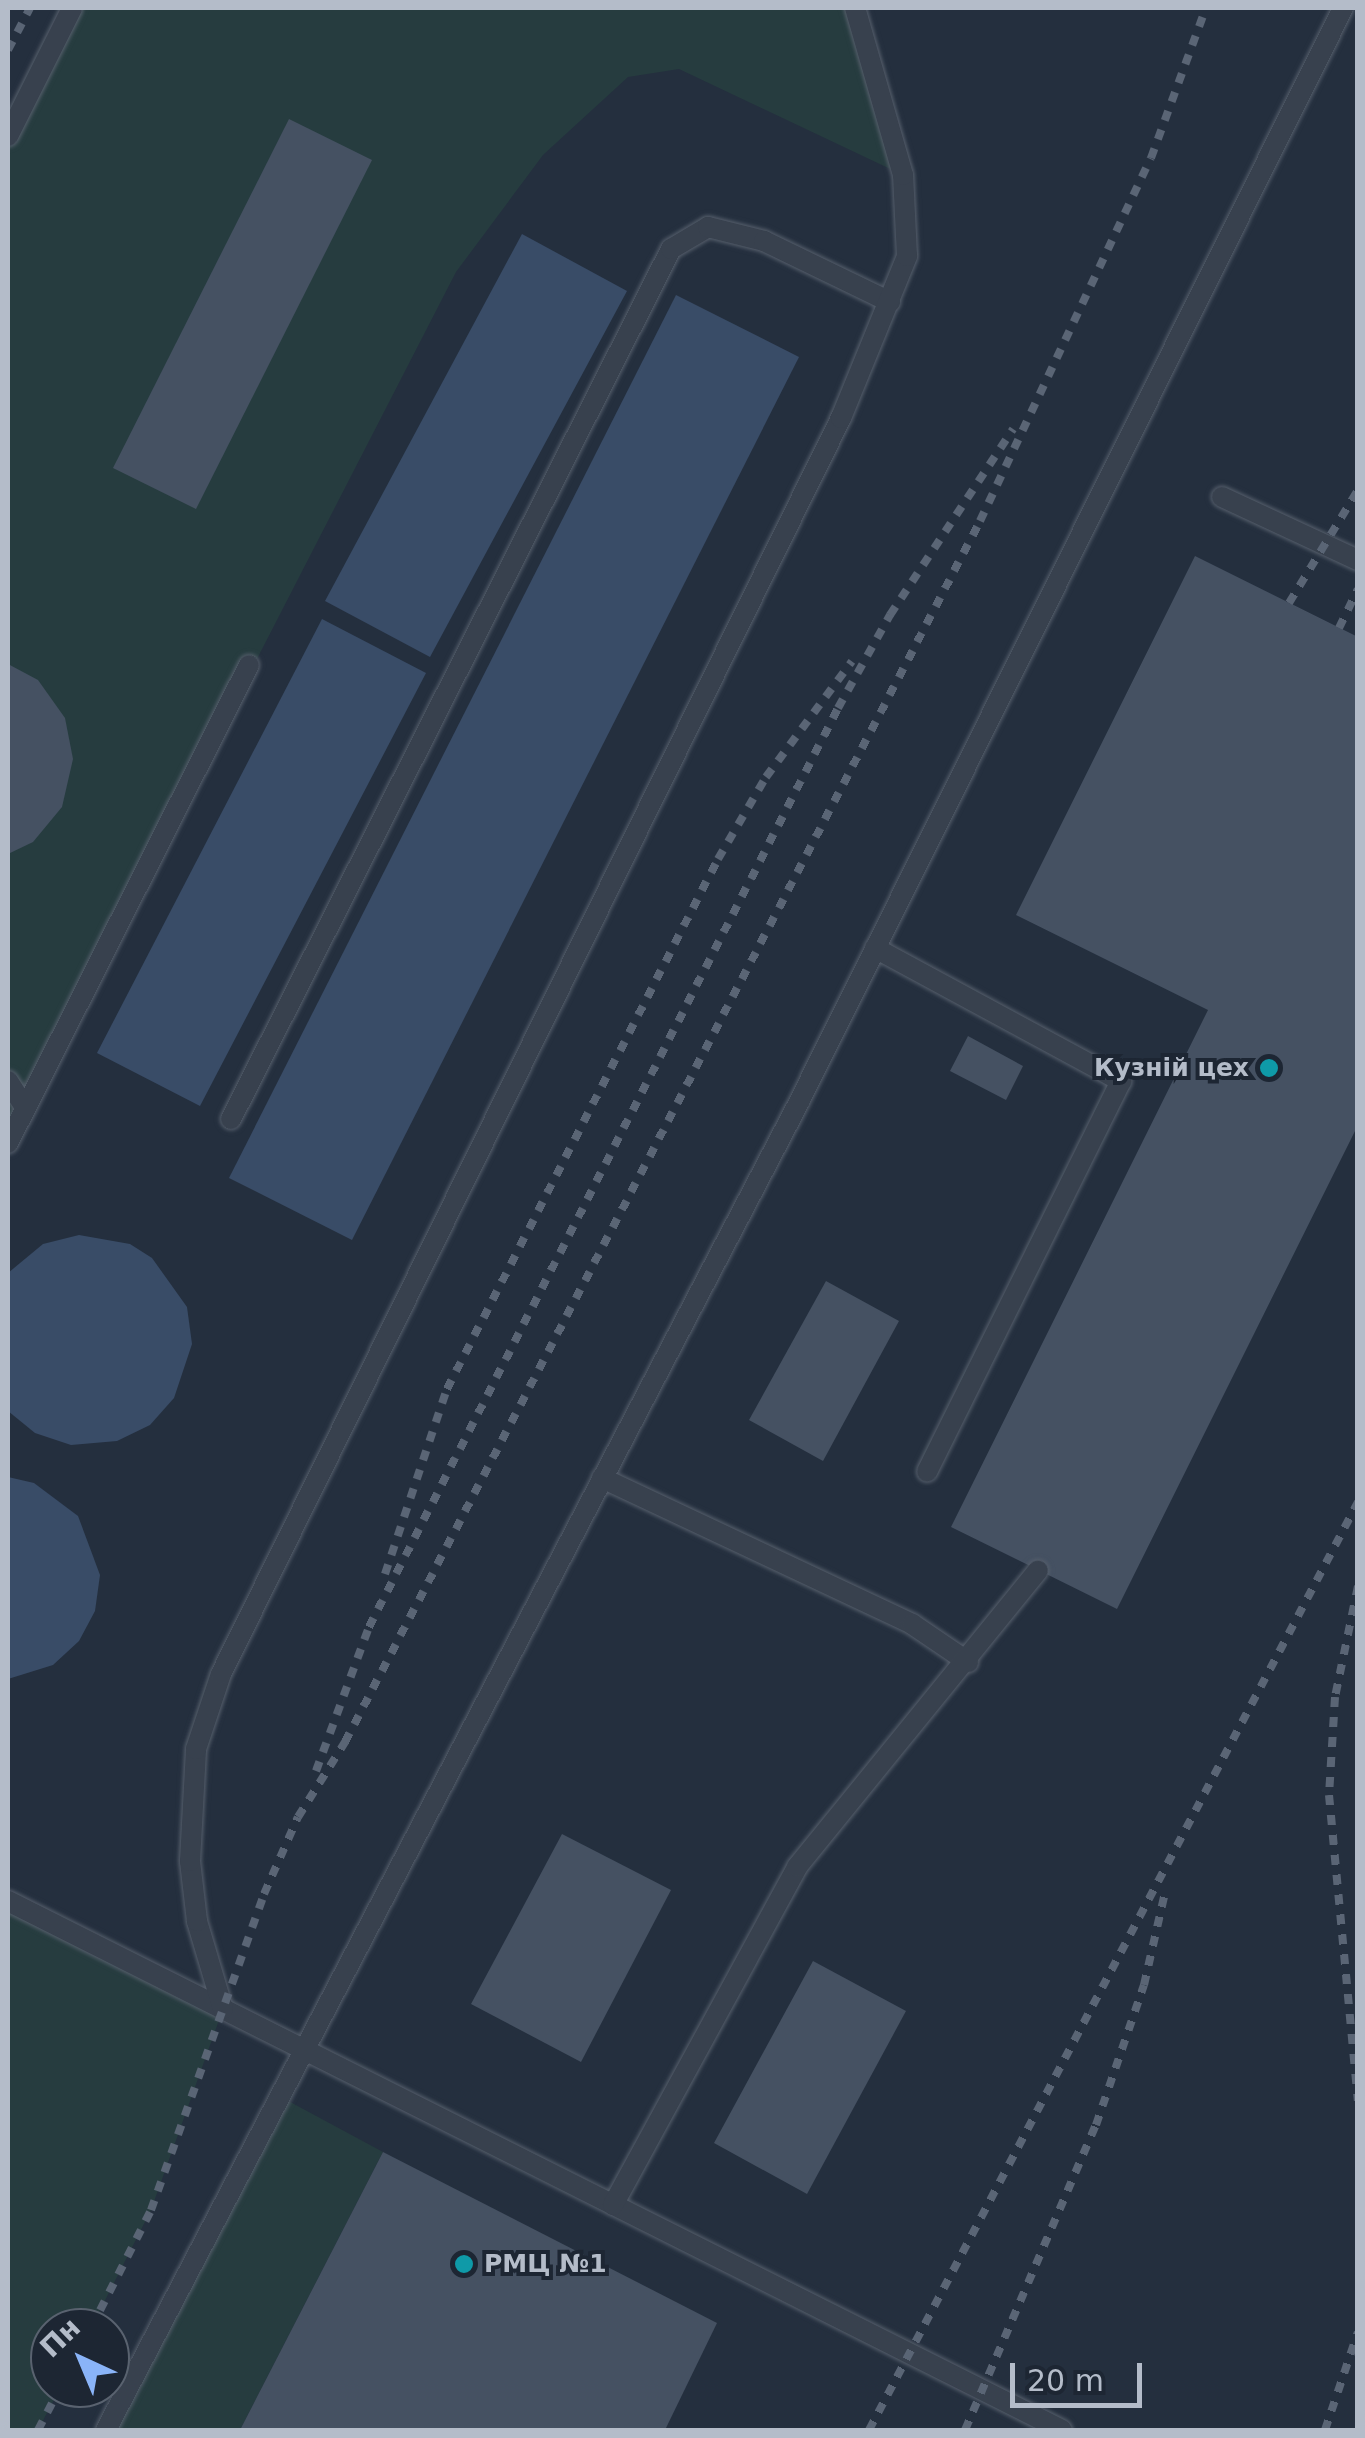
<!DOCTYPE html>
<html>
<head>
<meta charset="utf-8">
<style>
	body { margin:0 }
	#map { position:relative; width:1365px; height:2438px; overflow:hidden; background:#242f3e; font-family:"DejaVu Sans",sans-serif }
	div>[style] { position:absolute }
	[style*='--x'] { left:calc(var(--x)*1px); top:calc(var(--y)*1px); width:calc(var(--w)*1px); rotate:calc(var(--a)*1deg) }
	.green>* { inset:0; background:#263c3f }
	.water>* { inset:0; background:#394c67 }
	.building>* { inset:0; background:#455162 }
	.roads { filter:drop-shadow(0 0 2px #565f6c) drop-shadow(0 0 2px #565f6c) }
	.lane>* { height:20px; margin:-10px; padding:0 10px; transform-origin:10px; border-radius:10px; background:#38414e }
	.rail>* { height:8px; margin-top:-4px; transform-origin:0; background:repeating-linear-gradient(90deg,#5a6575 0 10px,transparent 0 20px) }
	.dots>* { width:28px; height:28px; translate:-50% -50%; box-sizing:border-box; border:5px solid #1d2633; border-radius:50% }
	span { translate:-50% -50%; white-space:nowrap; text-align:center; line-height:1.15; -webkit-text-stroke:8px #1d2633; paint-order:stroke }
	.poi-label { font-size:25px; color:#b4bcc9; font-weight:700 }
	.right { translate:-100% -50%; text-align:right }
	.left { translate:0 -50%; text-align:left }
	.frame { position:absolute; inset:0; border:10px solid #b4bcc9; pointer-events:none }
	.north { position:absolute; left:30px; top:2308px; width:100px; height:100px; box-sizing:border-box; background:#1d2633; border:2px solid #59626f; border-radius:50%; rotate:316deg; font-size:28px; font-weight:700; line-height:40px; text-align:center; color:#b4bcc9 }
	.north::after { content:''; display:block; margin:auto; width:35px; height:45px; background:#8ab4f8; clip-path:polygon(50% 0,100% 100%,50% 72%,0 100%) }
	.scale { position:absolute; left:1010px; top:2363px; width:132px; height:45px; box-sizing:border-box; border:5px solid #b4bcc9; border-top:0; padding-left:12px; font-size:30px; line-height:35px; white-space:nowrap; color:#b4bcc9; -webkit-text-stroke:8px #1d2633; paint-order:stroke }
</style>
</head>
<body>
<div id="map">
	<div class="green">
		<div style="clip-path:polygon(72px 8px,855px 8px,903px 175px,679px 69px,628px 77px,543px 155px,456px 272px,8px 1143px,8px 136px)"></div>
		<div style="clip-path:polygon(8px 1901px,223px 2009px,151px 2210px,91px 2328px,50px 2328px,50px 2388px,60px 2388px,38px 2430px,8px 2430px)"></div>
		<div style="clip-path:polygon(281px 2097px,383px 2152px,240px 2430px,106px 2430px)"></div>
	</div>
	<div class="water">
		<div style="clip-path:polygon(522px 234px,627px 291px,430px 657px,325px 601px)"></div>
		<div style="clip-path:polygon(676px 295px,799px 357px,352px 1240px,229px 1178px)"></div>
		<div style="clip-path:polygon(322px 619px,426px 673px,200px 1106px,97px 1053px)"></div>
		<div style="clip-path:polygon(79px 1235px,130px 1244px,152px 1258px,187px 1307px,192px 1344px,174px 1398px,150px 1425px,117px 1441px,71px 1445px,35px 1433px,8px 1411px,8px 1273px,43px 1244px)"></div>
		<div style="clip-path:polygon(8px 1477px,34px 1483px,78px 1516px,100px 1575px,95px 1611px,79px 1641px,53px 1665px,8px 1679px)"></div>
	</div>
	<div class="building">
		<div style="clip-path:polygon(289px 119px,372px 160px,196px 509px,113px 468px)"></div>
		<div style="clip-path:polygon(1195px 556px,1358px 637px,1358px 1125px,1117px 1609px,951px 1527px,1208px 1010px,1016px 915px)"></div>
		<div style="clip-path:polygon(8px 664px,38px 680px,65px 718px,73px 759px,62px 807px,33px 842px,8px 854px)"></div>
		<div style="clip-path:polygon(968px 1036px,1023px 1066px,1006px 1100px,950px 1071px)"></div>
		<div style="clip-path:polygon(826px 1281px,899px 1321px,823px 1461px,749px 1420px)"></div>
		<div style="clip-path:polygon(562px 1834px,671px 1890px,581px 2062px,471px 2004px)"></div>
		<div style="clip-path:polygon(813px 1961px,906px 2011px,807px 2194px,714px 2143px)"></div>
		<div style="clip-path:polygon(383px 2152px,717px 2323px,665px 2430px,240px 2430px)"></div>
	</div>
	<div class="roads">
		<div class="lane">
			<div style="--x:8;--y:136;--w:143;--a:-63.4"></div>
			<div style="--x:1222;--y:497;--w:150;--a:24.9"></div>
			<div style="--x:875;--y:948;--w:280;--a:28.4"></div>
			<div style="--x:1121;--y:1081;--w:436;--a:116.4"></div>
			<div style="--x:8;--y:1081;--w:31;--a:57"></div>
			<div style="--x:231;--y:1119;--w:975;--a:-63.17"></div>
			<div style="--x:671;--y:249;--w:43;--a:-30.7"></div>
			<div style="--x:708;--y:227;--w:58;--a:14"></div>
			<div style="--x:764;--y:241;--w:140;--a:25.8"></div>
			<div style="--x:8;--y:1143;--w:535;--a:-63.24"></div>
			<div style="--x:602;--y:1478;--w:343;--a:25.2"></div>
			<div style="--x:912;--y:1624;--w:68;--a:34.2"></div>
			<div style="--x:8;--y:1901;--w:1179;--a:26.65"></div>
			<div style="--x:223;--y:2009;--w:92;--a:-106.5"></div>
			<div style="--x:197;--y:1921;--w:60;--a:-96.7"></div>
			<div style="--x:190;--y:1861;--w:112;--a:-86.9"></div>
			<div style="--x:196;--y:1749;--w:79;--a:-71.6"></div>
			<div style="--x:221;--y:1674;--w:1401;--a:-63.73"></div>
			<div style="--x:841;--y:418;--w:175;--a:-67.8"></div>
			<div style="--x:907;--y:256;--w:81;--a:-92.8"></div>
			<div style="--x:903;--y:175;--w:174;--a:-106"></div>
			<div style="--x:613;--y:2205;--w:385;--a:-61.4"></div>
			<div style="--x:797;--y:1867;--w:382;--a:-50.9"></div>
			<div style="--x:106;--y:2430;--w:1498;--a:-62.44"></div>
			<div style="--x:799;--y:1102;--w:1222;--a:-63.56"></div>
		</div>
	</div>
	<div class="rail">
		<div style="--x:8;--y:50;--w:47;--a:-62.4"></div>
		<div style="--x:1289;--y:603;--w:132;--a:-58.6"></div>
		<div style="--x:1339;--y:628;--w:43;--a:-64"></div>
		<div style="--x:385;--y:1574;--w:195;--a:-71.5"></div>
		<div style="--x:447;--y:1389;--w:595;--a:-62.92"></div>
		<div style="--x:718;--y:859;--w:95;--a:-59.7"></div>
		<div style="--x:766;--y:777;--w:144;--a:-53.4"></div>
		<div style="--x:1358;--y:1586;--w:113;--a:101.7"></div>
		<div style="--x:1335;--y:1697;--w:98;--a:93.5"></div>
		<div style="--x:1329;--y:1795;--w:307;--a:84.6"></div>
		<div style="--x:316;--y:1771;--w:153;--a:-69.8"></div>
		<div style="--x:369;--y:1627;--w:1032;--a:-62.96"></div>
		<div style="--x:838;--y:708;--w:107;--a:-60.8"></div>
		<div style="--x:890;--y:615;--w:223;--a:-56.5"></div>
		<div style="--x:91;--y:2328;--w:132;--a:-63"></div>
		<div style="--x:151;--y:2210;--w:336;--a:-70.3"></div>
		<div style="--x:264;--y:1894;--w:84;--a:-66.2"></div>
		<div style="--x:298;--y:1817;--w:89;--a:-57.9"></div>
		<div style="--x:345;--y:1742;--w:1376;--a:-62.52"></div>
		<div style="--x:980;--y:521;--w:401;--a:-64.8"></div>
		<div style="--x:1151;--y:158;--w:160;--a:-69.9"></div>
		<div style="--x:38;--y:2430;--w:47;--a:-62.4"></div>
		<div style="--x:869;--y:2430;--w:1049;--a:-62.21"></div>
		<div style="--x:965;--y:2430;--w:332;--a:-66.8"></div>
		<div style="--x:1096;--y:2125;--w:148;--a:-71.1"></div>
		<div style="--x:1144;--y:1985;--w:99;--a:-77.2"></div>
		<div style="--x:1325;--y:2430;--w:103;--a:-71.4"></div>
	</div>
	<div class="dots">
		<div style="left:1269px;top:1068px;background:#0f9aa8"></div>
		<div style="left:464px;top:2264px;background:#0f9aa8"></div>
	</div>
	<div class="poi-label">
		<span class="right" style="left:1249px;top:1068px">Кузній цех</span>
		<span class="left" style="left:484px;top:2264px">РМЦ №1</span>
	</div>
	<div class="frame"></div>
	<div class="north">Пн</div>
	<div class="scale">20 m</div>
</div>
</body>
</html>
